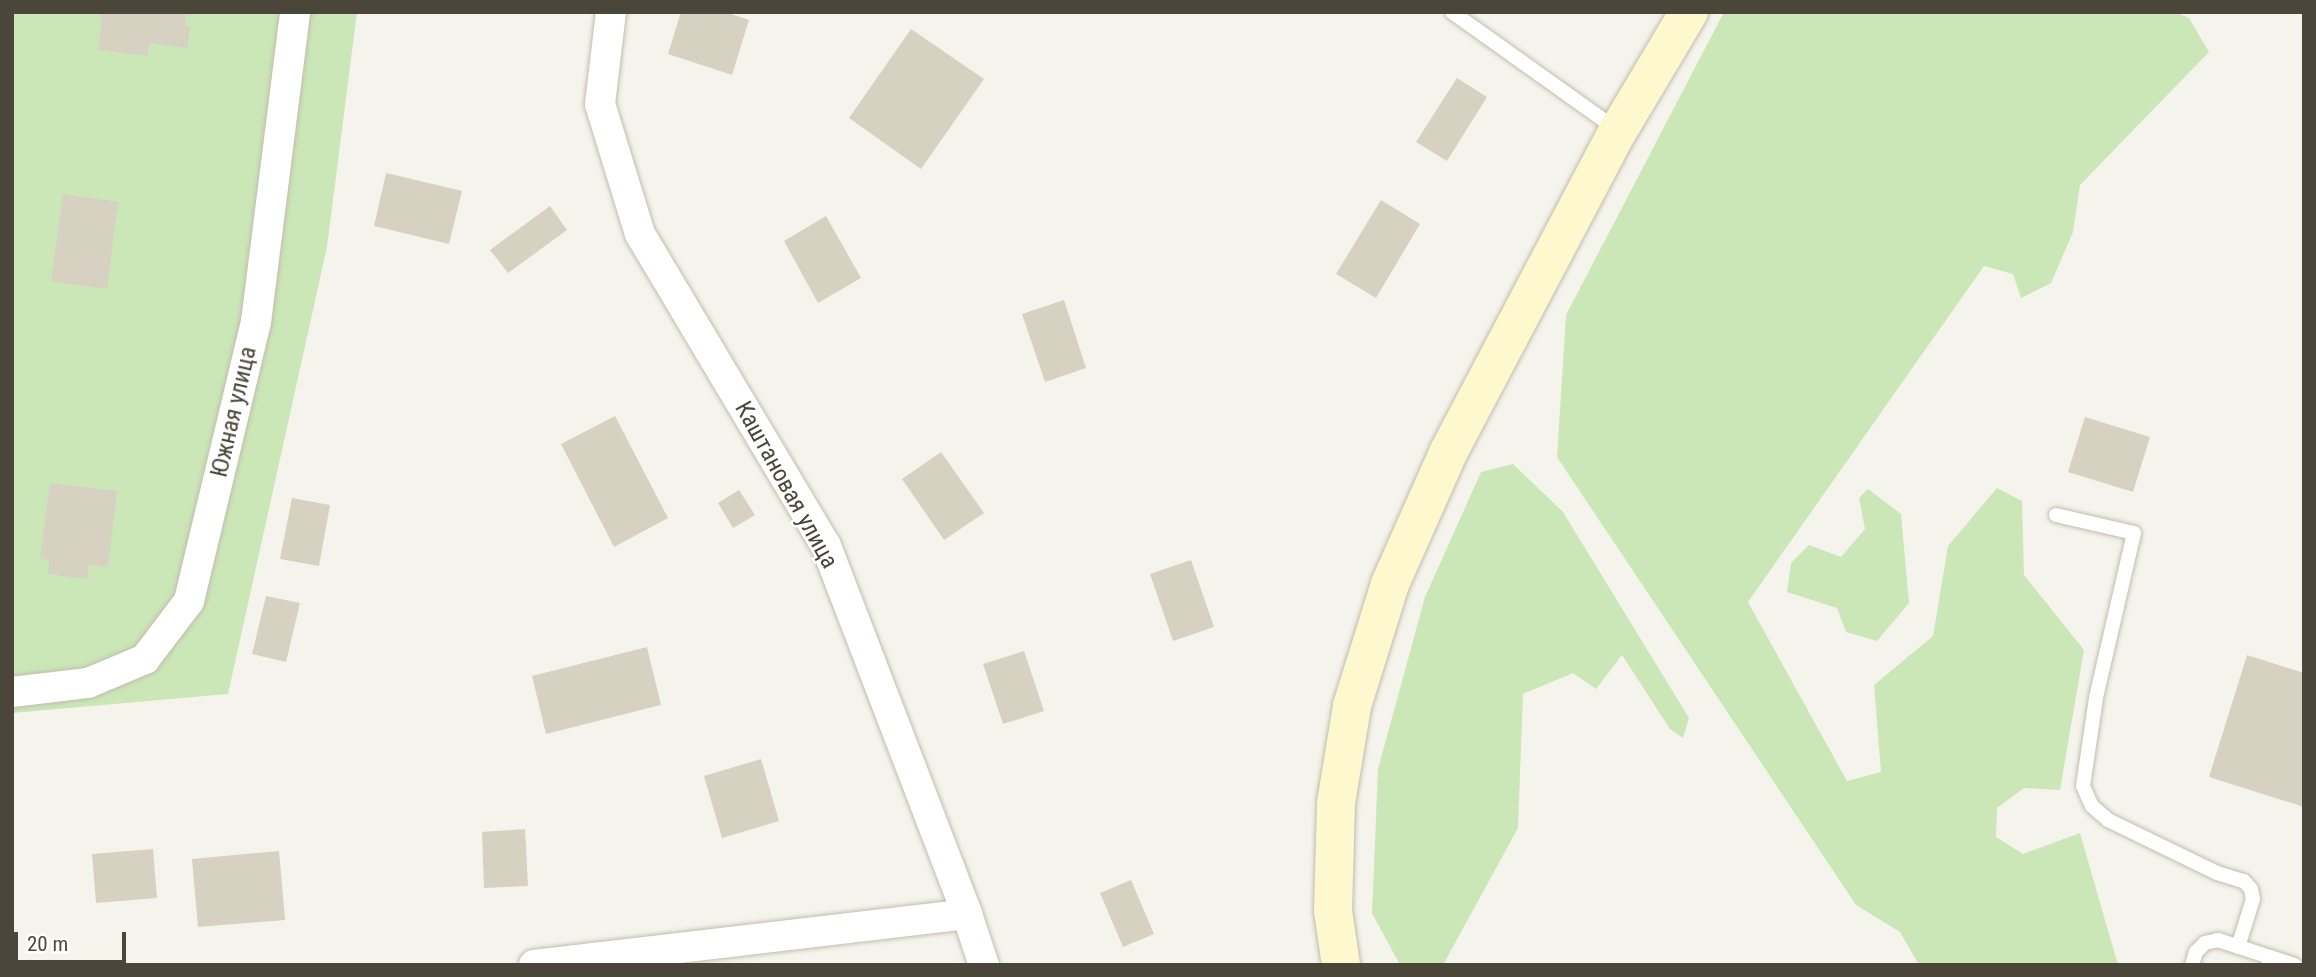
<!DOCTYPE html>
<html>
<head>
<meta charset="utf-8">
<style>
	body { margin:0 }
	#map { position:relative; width:2316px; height:977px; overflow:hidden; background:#f5f4ec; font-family:"Roboto Condensed",sans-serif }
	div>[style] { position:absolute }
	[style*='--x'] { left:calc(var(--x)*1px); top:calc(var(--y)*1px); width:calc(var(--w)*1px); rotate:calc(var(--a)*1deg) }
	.green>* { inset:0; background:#cbe7b7 }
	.building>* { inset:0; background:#d7d1c1 }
	.roads { filter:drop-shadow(0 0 2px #c1bdae) drop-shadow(0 0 2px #c1bdae) }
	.service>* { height:14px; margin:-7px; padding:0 7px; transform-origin:7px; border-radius:7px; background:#fff }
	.minor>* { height:30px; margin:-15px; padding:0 15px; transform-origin:15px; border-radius:15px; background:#fff }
	.secondary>* { height:38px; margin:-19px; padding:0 19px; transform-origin:19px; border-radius:19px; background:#fdf8ce }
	span { translate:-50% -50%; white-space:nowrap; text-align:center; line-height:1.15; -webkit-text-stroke:5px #fff; paint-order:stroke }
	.street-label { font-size:24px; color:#4a4639 }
	.frame { position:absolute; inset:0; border:14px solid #4a4639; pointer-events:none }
	.scale { position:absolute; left:14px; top:932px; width:112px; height:32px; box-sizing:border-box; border:4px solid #4a4639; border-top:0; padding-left:9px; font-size:21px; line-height:24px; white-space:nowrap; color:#4a4639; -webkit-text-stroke:5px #fff; paint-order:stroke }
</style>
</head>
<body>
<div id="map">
	<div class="green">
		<div style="clip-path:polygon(12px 12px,357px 12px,327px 247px,228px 694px,12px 713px)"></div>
		<div style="clip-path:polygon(1724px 12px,2175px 12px,2189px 18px,2209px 52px,2080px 185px,2073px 232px,2051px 283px,2021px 298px,2013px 274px,1984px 266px,1748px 602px,1847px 781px,1881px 772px,1874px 685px,1933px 636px,1948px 546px,1997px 488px,2022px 501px,2024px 575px,2084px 650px,2060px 790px,2024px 788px,1997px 808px,1996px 837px,2023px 854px,2080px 833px,2118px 965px,1919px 965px,1900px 932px,1856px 905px,1557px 457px,1566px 315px)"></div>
		<div style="clip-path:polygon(1513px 464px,1563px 512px,1689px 718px,1683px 738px,1670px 729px,1622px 655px,1596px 689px,1573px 673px,1523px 694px,1518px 828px,1443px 965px,1400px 965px,1372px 913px,1378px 769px,1425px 597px,1481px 472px)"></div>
		<div style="clip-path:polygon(1868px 489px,1901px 514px,1909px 603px,1877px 641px,1846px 632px,1837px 608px,1787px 592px,1791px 563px,1809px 545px,1841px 557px,1865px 529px,1859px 498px)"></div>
	</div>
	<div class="building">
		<div style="clip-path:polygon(90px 12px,186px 12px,185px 25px,190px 26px,188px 48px,149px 43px,148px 56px,98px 50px,102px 15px)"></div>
		<div style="clip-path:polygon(681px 12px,725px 12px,749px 20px,732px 75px,668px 54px)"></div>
		<div style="clip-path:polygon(911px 29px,984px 79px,921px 169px,849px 118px)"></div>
		<div style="clip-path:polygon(1457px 78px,1487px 97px,1447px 161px,1416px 142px)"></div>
		<div style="clip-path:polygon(386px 173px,462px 191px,449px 244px,374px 226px)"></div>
		<div style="clip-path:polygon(63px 194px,118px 202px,107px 289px,51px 281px)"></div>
		<div style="clip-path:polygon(1381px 200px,1420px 224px,1376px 298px,1336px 274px)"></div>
		<div style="clip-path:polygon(550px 206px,567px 230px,508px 273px,490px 250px)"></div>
		<div style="clip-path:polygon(826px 216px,861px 278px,818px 303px,784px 241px)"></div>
		<div style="clip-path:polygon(1064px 300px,1086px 368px,1045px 382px,1022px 314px)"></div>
		<div style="clip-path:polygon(615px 416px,668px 518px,614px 547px,561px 444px)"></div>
		<div style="clip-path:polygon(2085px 417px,2150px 437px,2133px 492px,2068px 472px)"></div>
		<div style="clip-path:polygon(941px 452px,984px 513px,944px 540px,902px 479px)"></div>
		<div style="clip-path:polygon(50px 483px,117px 491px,108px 567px,89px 564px,87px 579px,48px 574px,49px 560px,40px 559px)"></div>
		<div style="clip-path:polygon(739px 490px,755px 515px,733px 528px,718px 503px)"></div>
		<div style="clip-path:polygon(292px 498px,330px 505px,319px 566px,280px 559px)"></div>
		<div style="clip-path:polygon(1191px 560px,1214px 627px,1173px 641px,1150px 574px)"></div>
		<div style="clip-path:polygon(266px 596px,300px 603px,286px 662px,252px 654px)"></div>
		<div style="clip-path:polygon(647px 647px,661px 705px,546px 734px,532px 676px)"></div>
		<div style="clip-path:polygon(1024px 651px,1044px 711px,1003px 724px,983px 664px)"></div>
		<div style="clip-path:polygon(2247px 655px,2304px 673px,2304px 807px,2209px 777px)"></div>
		<div style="clip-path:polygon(761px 759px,779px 821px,722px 838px,704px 776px)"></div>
		<div style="clip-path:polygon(525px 829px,528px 886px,484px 888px,482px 832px)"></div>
		<div style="clip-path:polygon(153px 849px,157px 898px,96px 903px,92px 854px)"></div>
		<div style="clip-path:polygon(279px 851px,285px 920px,198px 927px,192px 859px)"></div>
		<div style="clip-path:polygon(1131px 880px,1154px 934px,1123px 947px,1100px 893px)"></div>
	</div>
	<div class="roads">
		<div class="service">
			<div style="--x:1452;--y:12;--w:201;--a:35.5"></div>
			<div style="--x:2056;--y:515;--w:80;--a:13"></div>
			<div style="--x:2134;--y:533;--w:169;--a:103"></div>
			<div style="--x:2096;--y:698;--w:89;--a:98.4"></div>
			<div style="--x:2083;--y:786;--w:22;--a:66"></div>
			<div style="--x:2092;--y:806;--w:21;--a:41"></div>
			<div style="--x:2108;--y:820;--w:121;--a:25.9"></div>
			<div style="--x:2217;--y:873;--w:28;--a:17"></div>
			<div style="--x:2244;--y:881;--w:11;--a:49"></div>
			<div style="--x:2251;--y:889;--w:10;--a:79"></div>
			<div style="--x:2253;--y:899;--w:50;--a:107.4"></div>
			<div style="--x:2268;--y:963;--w:6;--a:-72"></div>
			<div style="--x:2270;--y:957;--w:26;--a:18"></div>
			<div style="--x:2192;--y:965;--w:14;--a:-73"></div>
			<div style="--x:2196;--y:952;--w:13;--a:-45"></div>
			<div style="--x:2205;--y:943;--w:13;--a:-13"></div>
			<div style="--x:2218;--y:940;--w:55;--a:18.1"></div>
		</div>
		<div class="minor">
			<div style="--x:611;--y:12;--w:93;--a:96.8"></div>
			<div style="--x:600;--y:104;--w:136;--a:72.9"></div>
			<div style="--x:640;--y:234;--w:363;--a:59.2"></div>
			<div style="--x:826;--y:546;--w:394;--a:69"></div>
			<div style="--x:967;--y:914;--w:54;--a:71.6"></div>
			<div style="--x:12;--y:692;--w:77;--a:-6.8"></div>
			<div style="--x:88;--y:683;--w:62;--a:-22.8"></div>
			<div style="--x:145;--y:659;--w:73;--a:-52.8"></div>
			<div style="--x:189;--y:601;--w:287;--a:-76.5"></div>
			<div style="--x:256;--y:322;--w:312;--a:-82.8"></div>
			<div style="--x:534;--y:965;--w:436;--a:-6.7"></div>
		</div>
		<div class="secondary">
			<div style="--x:1341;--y:965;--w:55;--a:-98.4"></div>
			<div style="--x:1333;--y:911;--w:108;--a:-88.4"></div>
			<div style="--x:1336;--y:803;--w:98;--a:-80.6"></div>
			<div style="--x:1352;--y:706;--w:128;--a:-72.7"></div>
			<div style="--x:1390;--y:584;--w:145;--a:-66.1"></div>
			<div style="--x:1449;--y:451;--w:362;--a:-62.2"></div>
			<div style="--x:1618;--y:131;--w:139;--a:-59.2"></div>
		</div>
	</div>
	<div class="street-label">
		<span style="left:234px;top:412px;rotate:-77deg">Южная улица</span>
		<span style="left:786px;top:485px;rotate:61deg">Каштановая улица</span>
	</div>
	<div class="frame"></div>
	<div class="scale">20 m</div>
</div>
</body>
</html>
